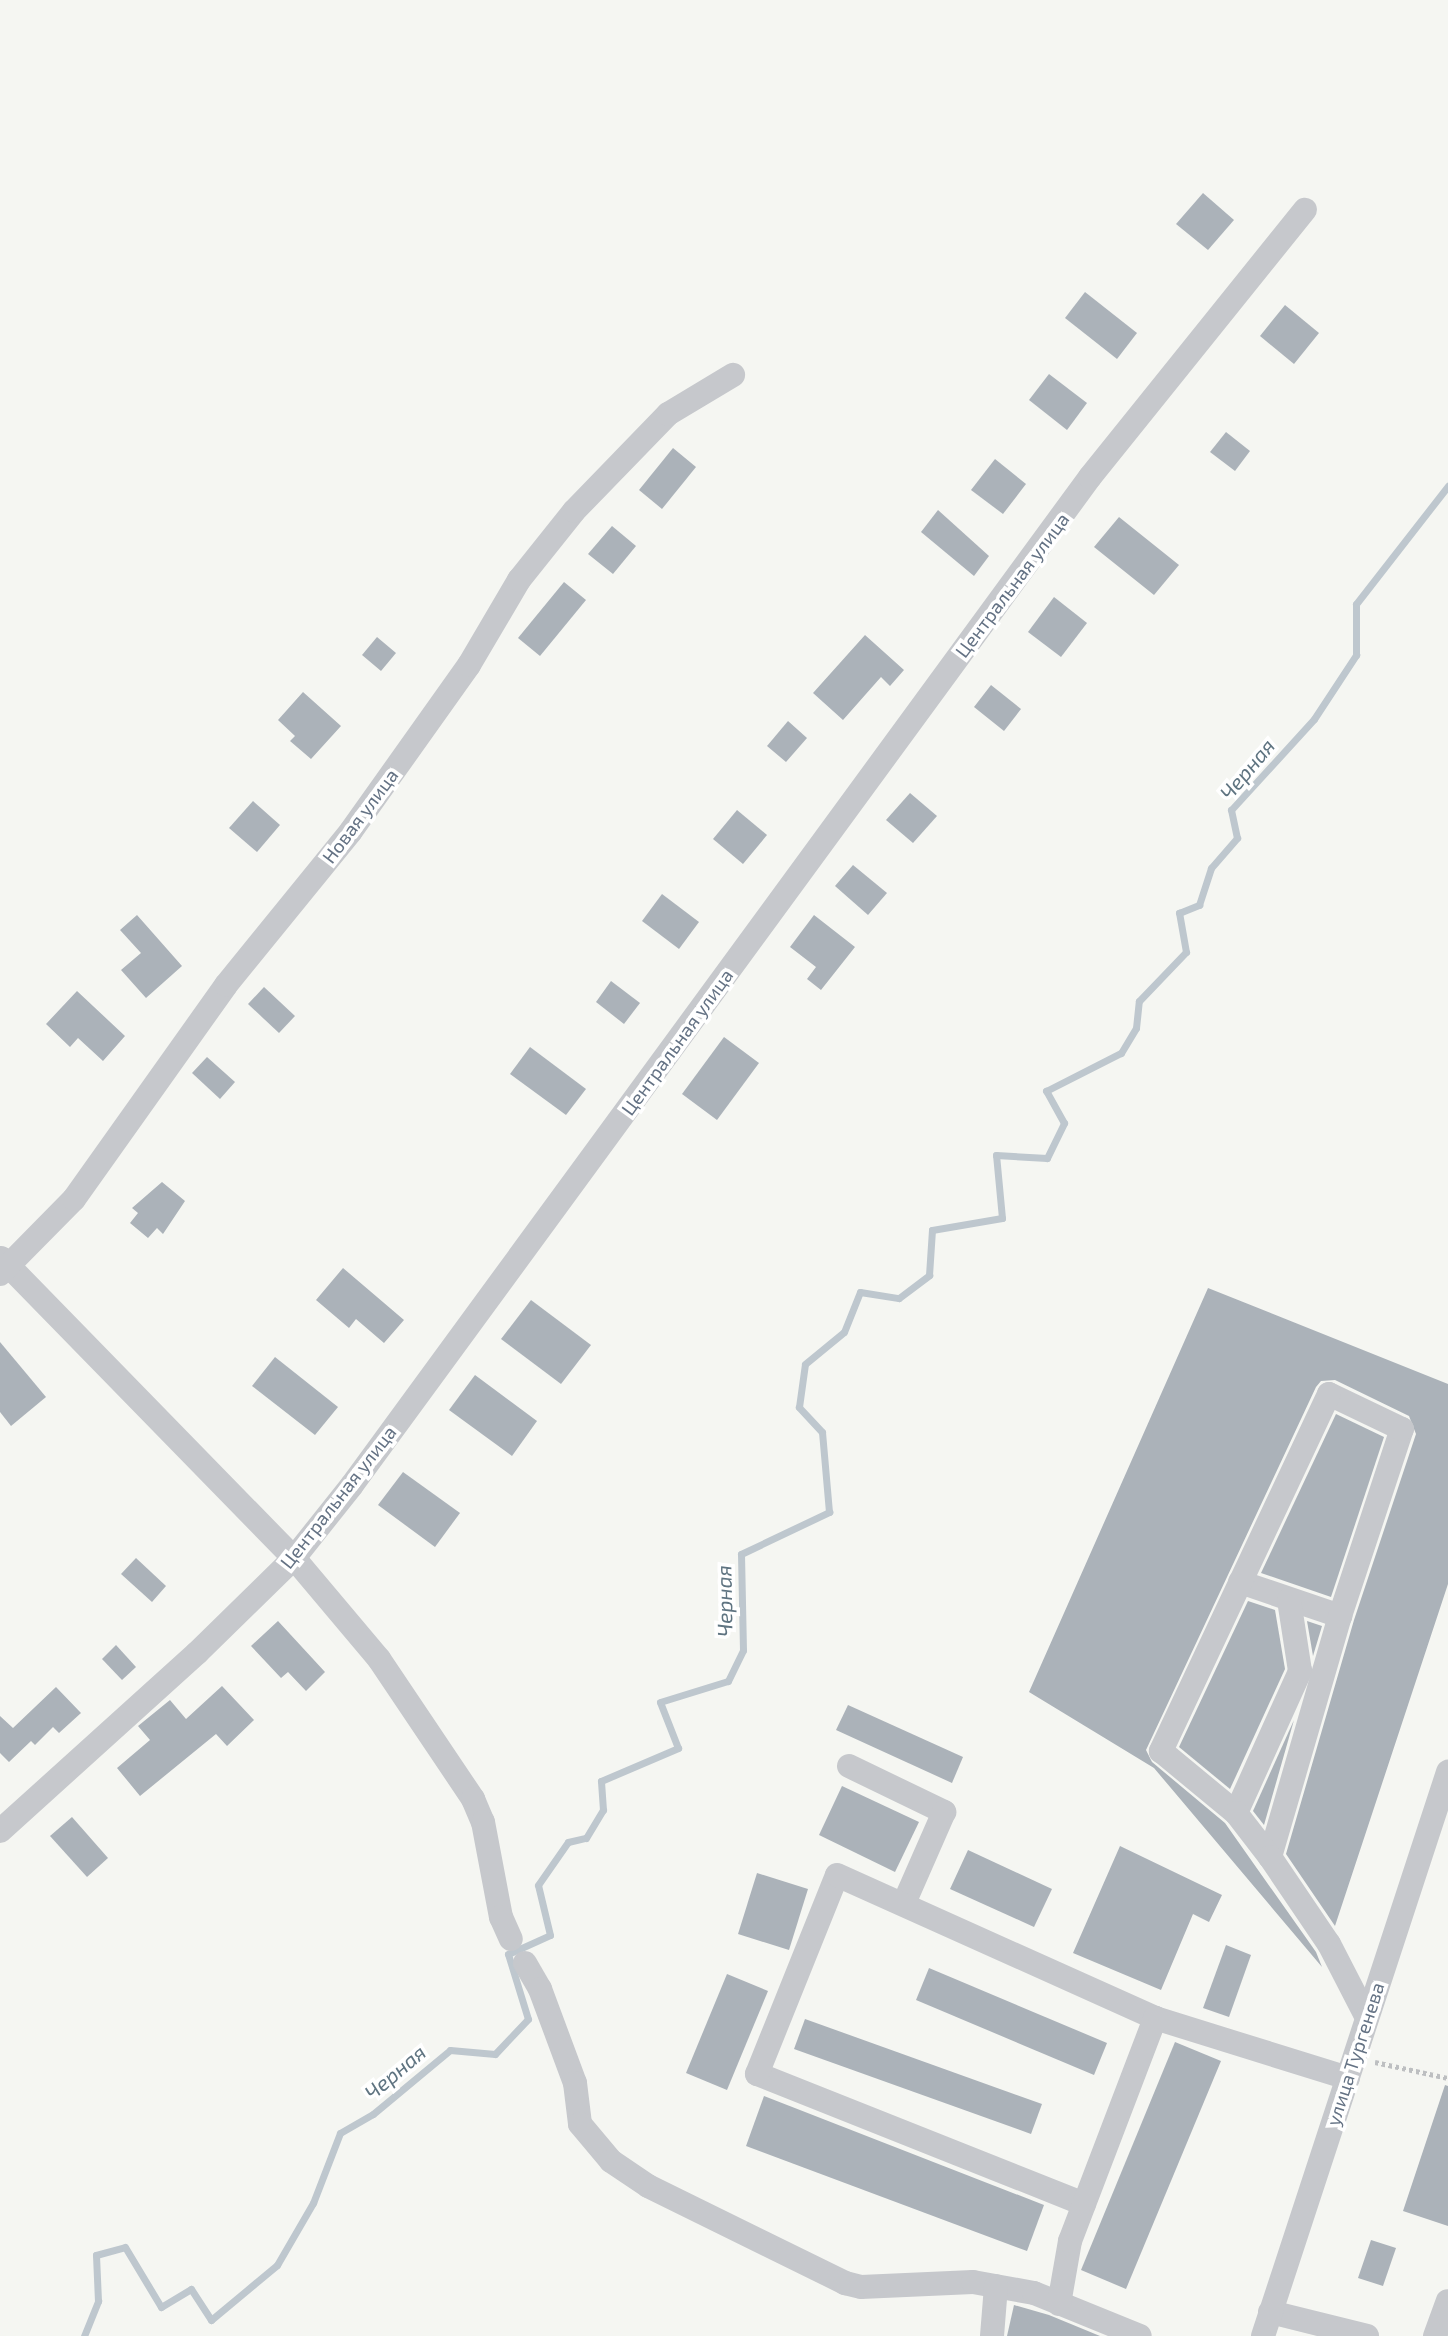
<!DOCTYPE html>
<html>
<head>
<meta charset="utf-8">
<style>
	body { margin:0 }
	#map { position:relative; width:1448px; height:2336px; overflow:hidden; background:#f5f6f2; font-family:"Exo 2",sans-serif }
	div>[style] { position:absolute }
	[style*='--x'] { left:calc(var(--x)*1px); top:calc(var(--y)*1px); width:calc(var(--w)*1px); rotate:calc(var(--a)*1deg) }
	.stream>* { height:7px; margin:-3.5px; padding:0 3.5px; transform-origin:3.5px; border-radius:3.5px; background:#bec7ce }
	.building>* { inset:0; background:#abb2b9 }
	.path>* { height:4.5px; margin-top:-2.25px; transform-origin:0; background:repeating-linear-gradient(90deg,#bdbfc1 0 3.5px,transparent 0 7px) }
	.minor>* { height:24px; margin:-12px; padding:0 12px; transform-origin:12px; border-radius:12px; background:#c6c8cc }
	span { translate:-50% -50%; white-space:nowrap; text-align:center; line-height:1.15; -webkit-text-stroke:7px #fff; paint-order:stroke }
	.street-label { font-size:19px; color:#647284 }
	.water-label { font-size:21px; color:#5f7481; font-style:italic }
</style>
</head>
<body>
<div id="map">
	<div class="stream">
		<div style="--x:84;--y:2336;--w:38;--a:-68"></div>
		<div style="--x:98;--y:2301;--w:46;--a:-92.5"></div>
		<div style="--x:96;--y:2255;--w:30;--a:-15"></div>
		<div style="--x:125;--y:2247;--w:70;--a:59"></div>
		<div style="--x:161;--y:2307;--w:35;--a:-31"></div>
		<div style="--x:191;--y:2289;--w:37;--a:57"></div>
		<div style="--x:211;--y:2320;--w:86;--a:-39.8"></div>
		<div style="--x:277;--y:2265;--w:72;--a:-59.9"></div>
		<div style="--x:313;--y:2203;--w:75;--a:-68.9"></div>
		<div style="--x:340;--y:2133;--w:38;--a:-30"></div>
		<div style="--x:373;--y:2114;--w:100;--a:-39.7"></div>
		<div style="--x:450;--y:2050;--w:45;--a:5.1"></div>
		<div style="--x:495;--y:2054;--w:48;--a:-46.7"></div>
		<div style="--x:528;--y:2019;--w:68;--a:-107.1"></div>
		<div style="--x:508;--y:1954;--w:46;--a:-24.3"></div>
		<div style="--x:550;--y:1935;--w:51;--a:-103.5"></div>
		<div style="--x:538;--y:1885;--w:52;--a:-55.1"></div>
		<div style="--x:568;--y:1842;--w:18;--a:-13"></div>
		<div style="--x:586;--y:1838;--w:33;--a:-59"></div>
		<div style="--x:603;--y:1810;--w:29;--a:-94"></div>
		<div style="--x:601;--y:1781;--w:84;--a:-23.2"></div>
		<div style="--x:678;--y:1748;--w:49;--a:-111.4"></div>
		<div style="--x:660;--y:1702;--w:71;--a:-17.2"></div>
		<div style="--x:728;--y:1681;--w:34;--a:-64"></div>
		<div style="--x:743;--y:1650;--w:96;--a:-91.2"></div>
		<div style="--x:741;--y:1554;--w:98;--a:-25.5"></div>
		<div style="--x:829;--y:1512;--w:80;--a:-95"></div>
		<div style="--x:822;--y:1432;--w:34;--a:-133"></div>
		<div style="--x:799;--y:1407;--w:43;--a:-82.1"></div>
		<div style="--x:805;--y:1364;--w:50;--a:-39.4"></div>
		<div style="--x:844;--y:1332;--w:43;--a:-68.2"></div>
		<div style="--x:860;--y:1292;--w:39;--a:9"></div>
		<div style="--x:899;--y:1298;--w:38;--a:-37"></div>
		<div style="--x:929;--y:1275;--w:45;--a:-86.2"></div>
		<div style="--x:932;--y:1230;--w:71;--a:-9.7"></div>
		<div style="--x:1002;--y:1218;--w:63;--a:-95.4"></div>
		<div style="--x:996;--y:1155;--w:51;--a:3.4"></div>
		<div style="--x:1047;--y:1158;--w:39;--a:-64"></div>
		<div style="--x:1064;--y:1123;--w:37;--a:-119"></div>
		<div style="--x:1046;--y:1091;--w:84;--a:-26.9"></div>
		<div style="--x:1121;--y:1053;--w:29;--a:-59"></div>
		<div style="--x:1136;--y:1028;--w:27;--a:-84"></div>
		<div style="--x:1139;--y:1001;--w:68;--a:-46.2"></div>
		<div style="--x:1186;--y:952;--w:40;--a:-100"></div>
		<div style="--x:1179;--y:913;--w:22;--a:-22"></div>
		<div style="--x:1199;--y:905;--w:39;--a:-72"></div>
		<div style="--x:1211;--y:868;--w:40;--a:-49"></div>
		<div style="--x:1237;--y:838;--w:29;--a:-102"></div>
		<div style="--x:1231;--y:810;--w:123;--a:-47.6"></div>
		<div style="--x:1314;--y:719;--w:77;--a:-56.7"></div>
		<div style="--x:1356;--y:655;--w:51;--a:-90"></div>
		<div style="--x:1356;--y:604;--w:150;--a:-52.1"></div>
	</div>
	<div class="building">
		<div style="clip-path:polygon(1203px 193px,1234px 220px,1208px 250px,1176px 224px)"></div>
		<div style="clip-path:polygon(1085px 292px,1137px 333px,1117px 359px,1065px 318px)"></div>
		<div style="clip-path:polygon(1285px 305px,1319px 333px,1294px 364px,1260px 336px)"></div>
		<div style="clip-path:polygon(1049px 374px,1087px 403px,1067px 430px,1029px 400px)"></div>
		<div style="clip-path:polygon(1226px 432px,1250px 451px,1235px 471px,1210px 452px)"></div>
		<div style="clip-path:polygon(673px 448px,696px 467px,662px 509px,639px 490px)"></div>
		<div style="clip-path:polygon(995px 459px,1026px 484px,1003px 514px,971px 490px)"></div>
		<div style="clip-path:polygon(938px 510px,989px 556px,974px 576px,921px 532px)"></div>
		<div style="clip-path:polygon(1119px 517px,1179px 565px,1154px 595px,1094px 547px)"></div>
		<div style="clip-path:polygon(612px 526px,636px 546px,613px 574px,588px 554px)"></div>
		<div style="clip-path:polygon(564px 582px,586px 600px,540px 656px,518px 638px)"></div>
		<div style="clip-path:polygon(1054px 597px,1087px 623px,1061px 657px,1028px 632px)"></div>
		<div style="clip-path:polygon(865px 635px,904px 670px,890px 686px,881px 677px,843px 720px,813px 693px)"></div>
		<div style="clip-path:polygon(377px 637px,396px 653px,381px 671px,362px 655px)"></div>
		<div style="clip-path:polygon(991px 685px,1021px 709px,1004px 731px,974px 707px)"></div>
		<div style="clip-path:polygon(303px 692px,341px 726px,311px 759px,290px 741px,295px 736px,278px 720px)"></div>
		<div style="clip-path:polygon(788px 721px,807px 738px,786px 762px,767px 746px)"></div>
		<div style="clip-path:polygon(910px 793px,937px 816px,913px 843px,886px 820px)"></div>
		<div style="clip-path:polygon(253px 801px,280px 825px,257px 852px,229px 828px)"></div>
		<div style="clip-path:polygon(737px 810px,767px 835px,743px 864px,713px 839px)"></div>
		<div style="clip-path:polygon(853px 865px,887px 893px,868px 915px,835px 886px)"></div>
		<div style="clip-path:polygon(662px 894px,699px 922px,679px 949px,642px 921px)"></div>
		<div style="clip-path:polygon(137px 915px,182px 966px,146px 998px,121px 970px,141px 953px,120px 930px)"></div>
		<div style="clip-path:polygon(814px 915px,855px 947px,821px 990px,807px 979px,816px 967px,790px 947px)"></div>
		<div style="clip-path:polygon(611px 981px,640px 1003px,624px 1024px,596px 1002px)"></div>
		<div style="clip-path:polygon(264px 987px,295px 1016px,279px 1033px,248px 1004px)"></div>
		<div style="clip-path:polygon(77px 991px,125px 1036px,103px 1061px,78px 1038px,70px 1047px,46px 1024px)"></div>
		<div style="clip-path:polygon(724px 1037px,759px 1063px,717px 1120px,682px 1094px)"></div>
		<div style="clip-path:polygon(530px 1047px,586px 1089px,566px 1115px,510px 1074px)"></div>
		<div style="clip-path:polygon(207px 1057px,235px 1082px,220px 1099px,192px 1073px)"></div>
		<div style="clip-path:polygon(162px 1182px,185px 1201px,163px 1234px,157px 1228px,148px 1238px,130px 1223px,138px 1213px,132px 1208px)"></div>
		<div style="clip-path:polygon(343px 1268px,404px 1320px,384px 1343px,356px 1319px,349px 1328px,316px 1300px)"></div>
		<div style="clip-path:polygon(1208px 1288px,1448px 1384px,1448px 1584px,1335px 1926px,1286px 1854px,1354px 1620px,1416px 1434px,1409px 1416px,1335px 1380px,1321px 1381px,1316px 1387px,1146px 1750px,1152px 1762px,1225px 1823px,1316px 1952px,1322px 1967px,1154px 1768px,1029px 1692px)"></div>
		<div style="clip-path:polygon(531px 1300px,591px 1345px,561px 1384px,501px 1339px)"></div>
		<div style="clip-path:polygon(0 1342px,46px 1397px,11px 1426px,0 1412px)"></div>
		<div style="clip-path:polygon(275px 1357px,338px 1407px,315px 1435px,252px 1386px)"></div>
		<div style="clip-path:polygon(475px 1375px,537px 1421px,512px 1456px,449px 1410px)"></div>
		<div style="clip-path:polygon(1336px 1414px,1384px 1437px,1331px 1597px,1261px 1573px)"></div>
		<div style="clip-path:polygon(403px 1472px,460px 1513px,435px 1547px,378px 1505px)"></div>
		<div style="clip-path:polygon(136px 1558px,166px 1586px,152px 1602px,121px 1574px)"></div>
		<div style="clip-path:polygon(1248px 1601px,1275px 1610px,1285px 1669px,1230px 1789px,1179px 1747px)"></div>
		<div style="clip-path:polygon(278px 1621px,325px 1672px,306px 1691px,288px 1672px,281px 1678px,251px 1646px)"></div>
		<div style="clip-path:polygon(1307px 1621px,1322px 1626px,1313px 1656px)"></div>
		<div style="clip-path:polygon(116px 1645px,136px 1667px,122px 1680px,102px 1659px)"></div>
		<div style="clip-path:polygon(222px 1686px,254px 1720px,227px 1746px,216px 1734px,140px 1796px,117px 1768px,150px 1740px,138px 1726px,170px 1700px,186px 1719px)"></div>
		<div style="clip-path:polygon(56px 1687px,81px 1713px,59px 1733px,53px 1727px,35px 1745px,31px 1741px,9px 1762px,0 1753px,0 1716px,13px 1728px)"></div>
		<div style="clip-path:polygon(848px 1705px,963px 1757px,952px 1783px,836px 1730px)"></div>
		<div style="clip-path:polygon(1294px 1720px,1264px 1825px,1253px 1811px)"></div>
		<div style="clip-path:polygon(842px 1786px,919px 1822px,895px 1872px,819px 1835px)"></div>
		<div style="clip-path:polygon(72px 1817px,108px 1858px,87px 1877px,50px 1836px)"></div>
		<div style="clip-path:polygon(1120px 1846px,1222px 1895px,1209px 1922px,1193px 1914px,1161px 1990px,1073px 1953px)"></div>
		<div style="clip-path:polygon(968px 1850px,1052px 1889px,1034px 1927px,950px 1889px)"></div>
		<div style="clip-path:polygon(757px 1873px,808px 1889px,789px 1950px,738px 1934px)"></div>
		<div style="clip-path:polygon(1226px 1945px,1251px 1955px,1229px 2017px,1203px 2008px)"></div>
		<div style="clip-path:polygon(929px 1968px,1107px 2043px,1094px 2075px,916px 2000px)"></div>
		<div style="clip-path:polygon(727px 1974px,768px 1991px,727px 2090px,686px 2073px)"></div>
		<div style="clip-path:polygon(805px 2019px,1042px 2104px,1031px 2134px,794px 2049px)"></div>
		<div style="clip-path:polygon(1175px 2042px,1221px 2061px,1126px 2289px,1081px 2270px)"></div>
		<div style="clip-path:polygon(1445px 2085px,1448px 2086px,1448px 2226px,1403px 2211px)"></div>
		<div style="clip-path:polygon(764px 2096px,1044px 2205px,1027px 2251px,746px 2146px)"></div>
		<div style="clip-path:polygon(1371px 2240px,1396px 2248px,1383px 2286px,1358px 2278px)"></div>
		<div style="clip-path:polygon(1014px 2305px,1049px 2315px,1100px 2336px,1007px 2336px)"></div>
	</div>
	<div class="path">
		<div style="--x:1375;--y:2062;--w:75;--a:12.4"></div>
	</div>
	<div class="minor">
		<div style="--x:1;--y:1258;--w:419;--a:45.7"></div>
		<div style="--x:294;--y:1558;--w:132;--a:49.9"></div>
		<div style="--x:379;--y:1659;--w:169;--a:56.1"></div>
		<div style="--x:473;--y:1799;--w:25;--a:67"></div>
		<div style="--x:483;--y:1822;--w:97;--a:79.3"></div>
		<div style="--x:501;--y:1917;--w:24;--a:66"></div>
		<div style="--x:0;--y:1274;--w:105;--a:-45.4"></div>
		<div style="--x:74;--y:1199;--w:262;--a:-54.6"></div>
		<div style="--x:226;--y:985;--w:198;--a:-50.9"></div>
		<div style="--x:351;--y:831;--w:204;--a:-54.6"></div>
		<div style="--x:469;--y:665;--w:99;--a:-59.5"></div>
		<div style="--x:519;--y:580;--w:88;--a:-51.4"></div>
		<div style="--x:574;--y:511;--w:135;--a:-45.9"></div>
		<div style="--x:668;--y:414;--w:76;--a:-31"></div>
		<div style="--x:1240;--y:1582;--w:106;--a:18.8"></div>
		<div style="--x:849;--y:1766;--w:106;--a:25.8"></div>
		<div style="--x:944;--y:1812;--w:99;--a:113.7"></div>
		<div style="--x:1236;--y:1813;--w:156;--a:-65.7"></div>
		<div style="--x:1300;--y:1671;--w:72;--a:-98.8"></div>
		<div style="--x:0;--y:1831;--w:266;--a:-42.1"></div>
		<div style="--x:197;--y:1653;--w:136;--a:-44.4"></div>
		<div style="--x:294;--y:1558;--w:93;--a:-51.5"></div>
		<div style="--x:352;--y:1485;--w:1249;--a:-53.79"></div>
		<div style="--x:1090;--y:477;--w:343;--a:-51.2"></div>
		<div style="--x:1270;--y:1857;--w:251;--a:-73.8"></div>
		<div style="--x:1340;--y:1616;--w:197;--a:-71.7"></div>
		<div style="--x:1402;--y:1429;--w:81;--a:-154.4"></div>
		<div style="--x:1329;--y:1394;--w:395;--a:115.2"></div>
		<div style="--x:1161;--y:1751;--w:97;--a:39.6"></div>
		<div style="--x:1236;--y:1813;--w:56;--a:52.3"></div>
		<div style="--x:1270;--y:1857;--w:105;--a:55.9"></div>
		<div style="--x:1329;--y:1944;--w:83;--a:62.8"></div>
		<div style="--x:525;--y:1963;--w:30;--a:60"></div>
		<div style="--x:540;--y:1989;--w:100;--a:69.6"></div>
		<div style="--x:575;--y:2083;--w:41;--a:83"></div>
		<div style="--x:580;--y:2124;--w:48;--a:50"></div>
		<div style="--x:611;--y:2161;--w:45;--a:34"></div>
		<div style="--x:648;--y:2186;--w:220;--a:26.2"></div>
		<div style="--x:845;--y:2283;--w:16;--a:14"></div>
		<div style="--x:861;--y:2287;--w:112;--a:-2.6"></div>
		<div style="--x:973;--y:2282;--w:62;--a:10.2"></div>
		<div style="--x:1034;--y:2293;--w:114;--a:22.1"></div>
		<div style="--x:1084;--y:2204;--w:352;--a:-158.3"></div>
		<div style="--x:757;--y:2074;--w:214;--a:-68.1"></div>
		<div style="--x:837;--y:1875;--w:349;--a:24.2"></div>
		<div style="--x:1155;--y:2018;--w:202;--a:17.3"></div>
		<div style="--x:1059;--y:2304;--w:64;--a:-80.1"></div>
		<div style="--x:1070;--y:2241;--w:239;--a:-69.1"></div>
		<div style="--x:1270;--y:2312;--w:100;--a:13.9"></div>
		<div style="--x:992;--y:2336;--w:50;--a:-85.4"></div>
		<div style="--x:1263;--y:2336;--w:594;--a:-71.84"></div>
		<div style="--x:1435;--y:2336;--w:37;--a:-70"></div>
	</div>
	<div class="street-label">
		<span style="left:1012px;top:585px;rotate:-53deg">Центральная улица</span>
		<span style="left:360px;top:816px;rotate:-53deg">Новая улица</span>
		<span style="left:677px;top:1042px;rotate:-54deg">Центральная улица</span>
		<span style="left:338px;top:1497px;rotate:-52deg">Центральная улица</span>
		<span style="left:1355px;top:2054px;rotate:-72deg">улица Тургенева</span>
	</div>
	<div class="water-label">
		<span style="left:1247px;top:769px;rotate:-50deg">Черная</span>
		<span style="left:724px;top:1601px;rotate:-91deg">Черная</span>
		<span style="left:395px;top:2072px;rotate:-40deg">Черная</span>
	</div>
</div>
</body>
</html>
